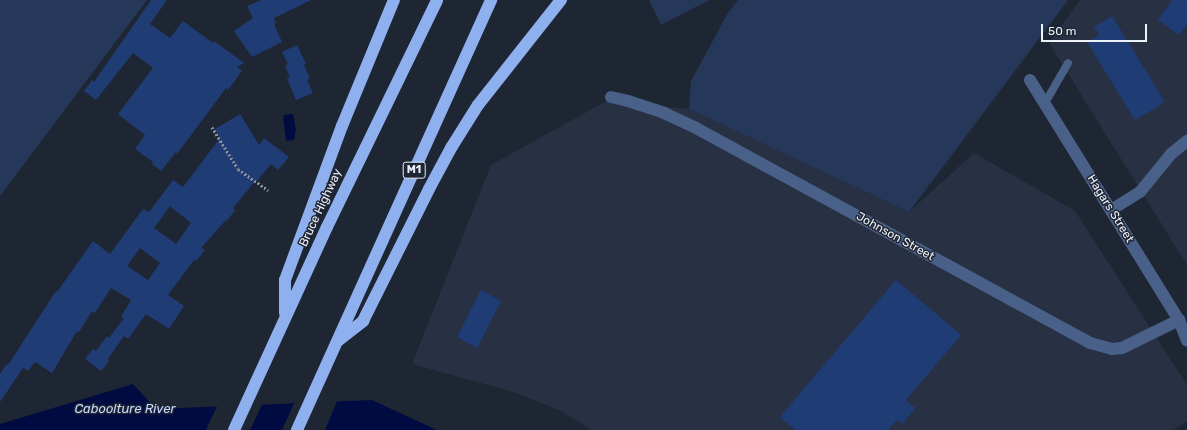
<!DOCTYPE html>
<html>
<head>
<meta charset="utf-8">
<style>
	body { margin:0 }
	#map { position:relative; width:1187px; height:430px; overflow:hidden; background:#1f2633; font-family:Rubik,sans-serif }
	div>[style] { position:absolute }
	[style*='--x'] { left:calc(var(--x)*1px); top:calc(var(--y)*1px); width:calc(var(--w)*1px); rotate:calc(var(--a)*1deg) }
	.built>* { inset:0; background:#273143 }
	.green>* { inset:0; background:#26385a }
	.water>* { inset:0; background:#000c41 }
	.pier>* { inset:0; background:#1f2633 }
	.building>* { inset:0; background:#203c75 }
	.path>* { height:2.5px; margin-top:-1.25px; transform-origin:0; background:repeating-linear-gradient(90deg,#8b909b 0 2px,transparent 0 4px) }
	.lane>* { height:8px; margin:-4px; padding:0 4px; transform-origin:4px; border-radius:4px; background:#496089 }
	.street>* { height:12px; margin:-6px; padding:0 6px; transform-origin:6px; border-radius:6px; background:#496089 }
	.highway>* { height:12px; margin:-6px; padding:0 6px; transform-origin:6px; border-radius:6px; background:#8fb0ef }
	span { translate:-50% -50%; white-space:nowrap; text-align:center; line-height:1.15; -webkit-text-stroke:3px #1f2633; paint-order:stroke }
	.shield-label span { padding:1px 3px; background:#1f2633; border:1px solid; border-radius:3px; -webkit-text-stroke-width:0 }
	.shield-label { font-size:11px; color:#ecf1fa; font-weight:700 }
	.street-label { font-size:12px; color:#ecf1fa }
	.water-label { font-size:13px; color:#c6d9fc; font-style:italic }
	.scale { position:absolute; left:1041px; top:24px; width:106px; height:18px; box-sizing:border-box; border:2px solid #ecf1fa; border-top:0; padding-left:5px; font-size:12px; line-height:14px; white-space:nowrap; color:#ecf1fa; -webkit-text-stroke:3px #1f2633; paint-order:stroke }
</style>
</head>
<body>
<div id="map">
	<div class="built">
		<div style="clip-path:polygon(1080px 0,1187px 0,1187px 265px,1049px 43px)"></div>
		<div style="clip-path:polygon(605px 102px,689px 109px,909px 212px,974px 153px,1075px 211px,1187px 385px,1187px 421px,1173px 430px,592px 430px,561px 411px,514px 392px,412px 364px,491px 165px)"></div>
	</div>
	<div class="green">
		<div style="clip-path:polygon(0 0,147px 0,0 196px)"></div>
		<div style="clip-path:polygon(649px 0,709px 0,661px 25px)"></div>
		<div style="clip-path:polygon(738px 0,1068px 0,909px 212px,689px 109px,691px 81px,728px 13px)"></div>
	</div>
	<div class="water">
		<div style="clip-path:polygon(293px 114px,296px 130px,294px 140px,286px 141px,283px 117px,284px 115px)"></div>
		<div style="clip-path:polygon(133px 384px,156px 409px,372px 400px,437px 430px,0 430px,0 424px)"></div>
	</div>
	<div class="pier">
		<div style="clip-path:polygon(338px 399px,325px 430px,282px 430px,295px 401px)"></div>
		<div style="clip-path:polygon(263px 402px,250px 430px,206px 430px,218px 404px)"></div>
	</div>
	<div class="building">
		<div style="clip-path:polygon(151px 0,167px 0,150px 24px,170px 38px,183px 21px,213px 43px,214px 41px,244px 63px,237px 67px,242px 71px,228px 90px,226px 88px,177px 154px,176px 152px,161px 171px,152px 164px,153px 162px,135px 149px,145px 135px,118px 114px,153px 68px,133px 53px,96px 100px,84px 91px,92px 80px,94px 82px)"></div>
		<div style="clip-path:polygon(261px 0,311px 0,274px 18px,276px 22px,274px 24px,282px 42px,252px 57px,234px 31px,253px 18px,247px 6px)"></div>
		<div style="clip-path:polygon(1172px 0,1187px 0,1187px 24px,1179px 35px,1158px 20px)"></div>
		<div style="clip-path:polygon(1112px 16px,1165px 102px,1135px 120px,1087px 42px,1099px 35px,1094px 27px)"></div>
		<div style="clip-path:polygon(297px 45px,306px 64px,304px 65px,310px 79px,307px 80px,313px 93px,296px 100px,287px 78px,290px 77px,285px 66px,288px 64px,282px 52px)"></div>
		<div style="clip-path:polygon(evenodd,240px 114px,259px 145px,264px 138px,289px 157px,278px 170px,271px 164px,257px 181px,256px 180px,233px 208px,235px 210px,227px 221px,226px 220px,201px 248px,205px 250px,196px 261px,194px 260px,168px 295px,184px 306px,169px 329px,146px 314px,128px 339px,124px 336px,107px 360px,109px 361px,101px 371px,85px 359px,93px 349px,96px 351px,107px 336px,109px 338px,124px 318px,121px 317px,131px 300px,111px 288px,95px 313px,92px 311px,79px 332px,77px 331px,52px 373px,35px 362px,28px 371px,23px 368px,0 402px,0 374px,7px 364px,8px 365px,56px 291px,57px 292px,93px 241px,110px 254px,143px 209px,149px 212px,173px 180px,183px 187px,220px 138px,215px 129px,240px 114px,170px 206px,191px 223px,176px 244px,154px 228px,170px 206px,240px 114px,140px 248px,160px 263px,148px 280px,127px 266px,140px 248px)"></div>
		<div style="clip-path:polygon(896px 280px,961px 335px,906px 400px,915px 408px,902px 424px,897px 420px,888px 430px,796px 430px,780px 417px)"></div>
		<div style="clip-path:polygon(481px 290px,501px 301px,477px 348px,457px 337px)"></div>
	</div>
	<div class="path">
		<div style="--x:212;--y:127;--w:49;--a:58.2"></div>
		<div style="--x:238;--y:169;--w:37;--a:35"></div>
	</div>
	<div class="lane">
		<div style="--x:1045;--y:103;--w:46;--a:-60.1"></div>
	</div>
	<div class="street">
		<div style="--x:1030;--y:80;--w:282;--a:58.2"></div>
		<div style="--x:1179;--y:320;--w:22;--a:69"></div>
		<div style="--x:611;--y:97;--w:17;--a:13"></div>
		<div style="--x:628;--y:101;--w:38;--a:18"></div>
		<div style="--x:664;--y:113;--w:35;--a:25"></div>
		<div style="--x:696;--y:128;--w:449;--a:28.6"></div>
		<div style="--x:1090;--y:343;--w:23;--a:15"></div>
		<div style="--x:1112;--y:349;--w:10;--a:-6"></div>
		<div style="--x:1122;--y:348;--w:64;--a:-26.2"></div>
		<div style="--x:1111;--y:210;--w:34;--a:-32"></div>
		<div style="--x:1140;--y:192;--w:49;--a:-50.8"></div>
		<div style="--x:1171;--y:154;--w:21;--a:-39"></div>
	</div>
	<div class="highway">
		<div style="--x:285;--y:313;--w:33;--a:-90"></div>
		<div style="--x:285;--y:280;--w:164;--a:-69.7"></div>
		<div style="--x:342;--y:126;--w:136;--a:-67.6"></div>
		<div style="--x:339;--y:340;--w:31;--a:-38"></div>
		<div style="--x:363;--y:321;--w:148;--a:-63.4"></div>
		<div style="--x:429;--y:189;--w:47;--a:-61.8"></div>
		<div style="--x:451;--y:148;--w:51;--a:-57.9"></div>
		<div style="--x:478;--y:105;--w:134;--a:-51.7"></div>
		<div style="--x:234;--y:430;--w:223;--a:-65.4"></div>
		<div style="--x:327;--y:227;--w:252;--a:-64.1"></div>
		<div style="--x:297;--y:430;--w:472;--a:-65.7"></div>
	</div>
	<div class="shield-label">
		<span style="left:414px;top:170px">M1</span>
	</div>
	<div class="street-label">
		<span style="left:321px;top:208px;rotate:-65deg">Bruce Highway</span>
		<span style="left:1110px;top:209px;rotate:58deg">Hagars Street</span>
		<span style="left:895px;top:237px;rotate:29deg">Johnson Street</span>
	</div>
	<div class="water-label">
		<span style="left:125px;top:409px">Caboolture River</span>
	</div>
	<div class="scale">50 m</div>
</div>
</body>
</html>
